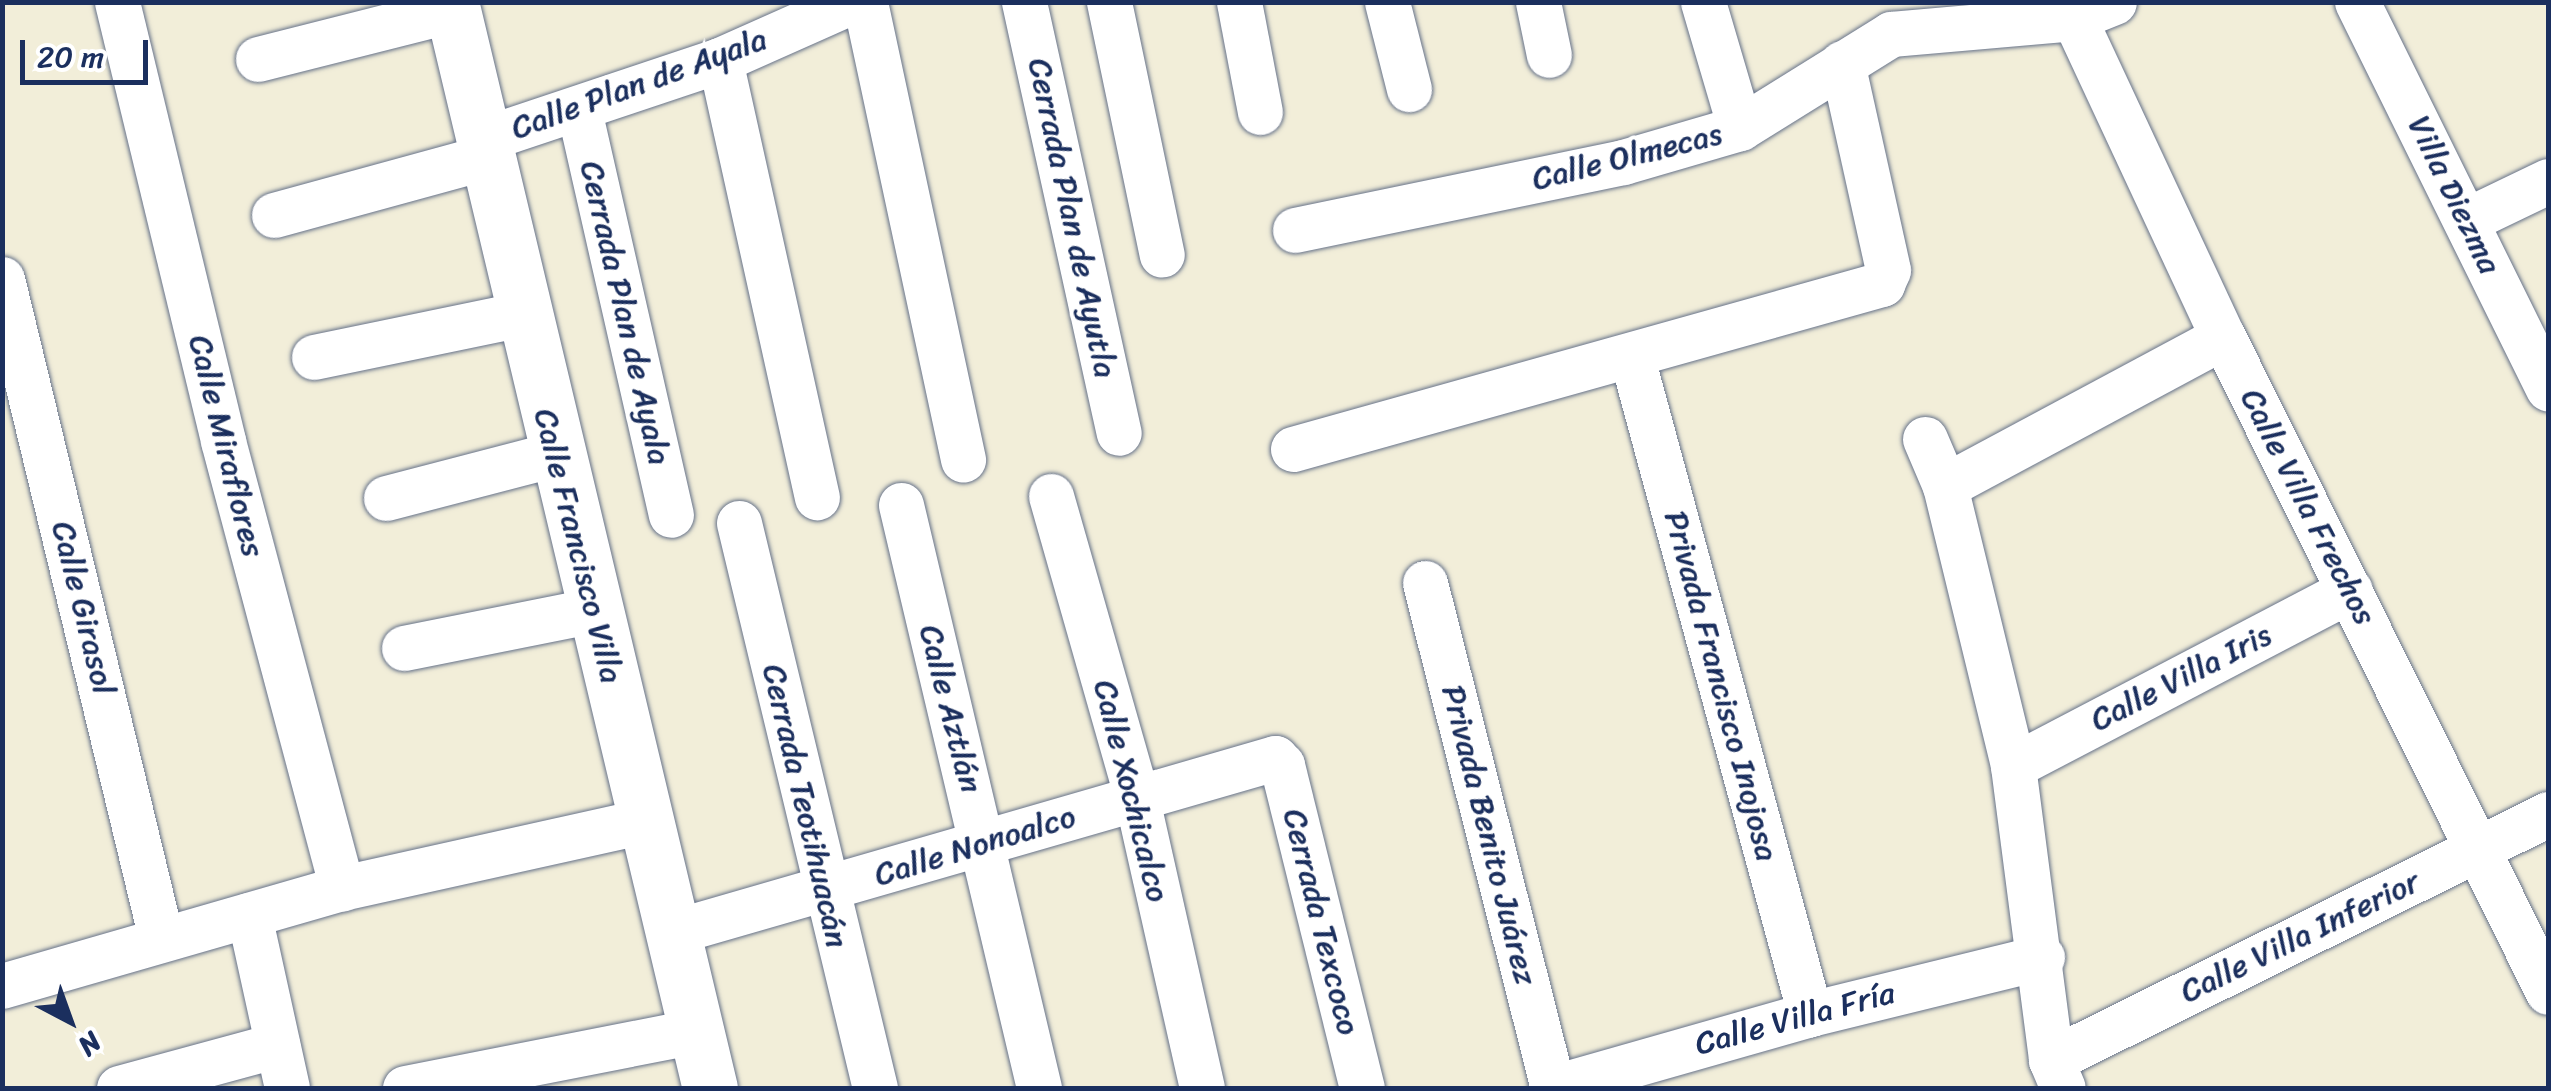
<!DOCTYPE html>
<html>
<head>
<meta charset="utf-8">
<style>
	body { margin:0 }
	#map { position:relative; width:2551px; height:1091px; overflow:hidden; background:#f2eed9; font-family:Sriracha,sans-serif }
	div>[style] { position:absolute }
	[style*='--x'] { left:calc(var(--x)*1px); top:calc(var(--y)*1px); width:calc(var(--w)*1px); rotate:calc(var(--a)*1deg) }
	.roads { filter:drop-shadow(0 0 2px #667289) drop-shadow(0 0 2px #667289) }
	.minor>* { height:45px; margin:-22.5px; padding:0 22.5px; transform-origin:22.5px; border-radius:22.5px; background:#fff }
	.tertiary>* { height:55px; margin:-27.5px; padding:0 27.5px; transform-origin:27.5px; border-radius:27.5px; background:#fff }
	span { translate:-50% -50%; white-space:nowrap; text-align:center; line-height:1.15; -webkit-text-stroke:8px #fff; paint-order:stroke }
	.street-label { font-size:32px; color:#1b2f5e }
	.frame { position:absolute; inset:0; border:5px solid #1b2f5e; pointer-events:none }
	.north { position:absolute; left:20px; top:971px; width:100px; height:100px; -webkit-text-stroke:8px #fff; paint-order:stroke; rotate:139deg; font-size:28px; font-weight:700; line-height:40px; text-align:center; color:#1b2f5e }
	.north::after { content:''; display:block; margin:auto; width:35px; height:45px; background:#1b2f5e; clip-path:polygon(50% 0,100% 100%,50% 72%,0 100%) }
	.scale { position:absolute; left:20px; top:40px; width:128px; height:45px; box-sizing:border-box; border:5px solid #1b2f5e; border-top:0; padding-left:12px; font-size:30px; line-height:35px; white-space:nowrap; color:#1b2f5e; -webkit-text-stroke:8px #fff; paint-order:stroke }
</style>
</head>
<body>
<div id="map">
	<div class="roads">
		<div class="minor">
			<div style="--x:117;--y:2;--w:452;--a:76.4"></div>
			<div style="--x:223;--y:441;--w:463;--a:75.1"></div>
			<div style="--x:865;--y:2;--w:468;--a:77.9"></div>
			<div style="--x:1024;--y:2;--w:441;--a:77.6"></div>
			<div style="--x:1109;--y:2;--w:258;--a:78.2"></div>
			<div style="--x:1239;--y:2;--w:112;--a:79.2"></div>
			<div style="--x:1387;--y:2;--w:90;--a:75.8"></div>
			<div style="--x:1538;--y:2;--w:54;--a:78.3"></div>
			<div style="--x:1703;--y:2;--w:131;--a:73.6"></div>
			<div style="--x:2357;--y:2;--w:431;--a:63.7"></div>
			<div style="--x:2074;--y:18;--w:352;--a:65"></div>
			<div style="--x:2223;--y:337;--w:731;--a:63.61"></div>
			<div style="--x:258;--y:59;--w:200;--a:-14.2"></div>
			<div style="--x:720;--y:60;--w:448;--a:77.5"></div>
			<div style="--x:579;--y:110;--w:415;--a:77.2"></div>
			<div style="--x:481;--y:140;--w:252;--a:-18.5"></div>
			<div style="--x:720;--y:60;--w:142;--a:-24"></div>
			<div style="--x:274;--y:215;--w:220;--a:-15.3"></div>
			<div style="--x:2467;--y:220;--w:90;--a:-25.7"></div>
			<div style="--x:1295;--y:230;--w:335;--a:-11.7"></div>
			<div style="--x:1623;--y:162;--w:122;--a:-16.2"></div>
			<div style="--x:1740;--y:128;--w:178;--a:-31.9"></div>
			<div style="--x:1891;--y:34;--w:184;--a:-5"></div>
			<div style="--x:2074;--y:18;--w:43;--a:-21.8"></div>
			<div style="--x:2;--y:279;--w:678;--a:76.44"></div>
			<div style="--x:314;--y:357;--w:212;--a:-11.7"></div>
			<div style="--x:1632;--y:358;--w:680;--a:74.82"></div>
			<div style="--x:1925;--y:439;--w:51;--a:66.9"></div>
			<div style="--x:1945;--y:486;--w:288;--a:76.3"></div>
			<div style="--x:2013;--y:766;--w:296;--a:82.6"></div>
			<div style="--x:2051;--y:1060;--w:30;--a:67"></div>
			<div style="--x:1293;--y:449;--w:612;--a:-15.65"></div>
			<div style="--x:1882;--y:284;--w:15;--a:-67"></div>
			<div style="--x:1888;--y:270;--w:212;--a:-102.5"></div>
			<div style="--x:1945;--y:486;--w:315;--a:-28.2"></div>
			<div style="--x:1051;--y:496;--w:311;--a:74.1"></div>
			<div style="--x:1136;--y:795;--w:300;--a:77.3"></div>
			<div style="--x:386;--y:498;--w:175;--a:-14.6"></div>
			<div style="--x:901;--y:505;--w:599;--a:76.68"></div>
			<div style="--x:739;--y:523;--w:581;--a:76.47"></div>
			<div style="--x:1425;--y:583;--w:521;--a:75.78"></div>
			<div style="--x:404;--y:648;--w:194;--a:-11.3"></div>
			<div style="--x:2013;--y:766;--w:380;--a:-27.6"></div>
			<div style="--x:249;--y:915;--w:177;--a:77.6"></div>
			<div style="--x:673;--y:932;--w:627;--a:-16.12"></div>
			<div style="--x:1275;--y:758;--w:10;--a:45"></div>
			<div style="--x:1282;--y:765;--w:333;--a:76.1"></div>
			<div style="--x:2;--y:986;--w:354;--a:-16.1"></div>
			<div style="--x:342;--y:888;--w:310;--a:-12.5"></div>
			<div style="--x:2051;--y:1060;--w:555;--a:-26.33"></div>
			<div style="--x:119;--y:1088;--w:164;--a:-15.2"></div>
			<div style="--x:405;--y:1088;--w:297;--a:-11.1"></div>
			<div style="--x:1551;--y:1088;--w:269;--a:-15.9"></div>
			<div style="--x:1810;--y:1014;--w:239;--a:-13.8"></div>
		</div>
		<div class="tertiary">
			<div style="--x:451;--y:2;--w:1116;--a:76.59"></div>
		</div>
	</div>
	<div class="street-label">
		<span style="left:639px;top:84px;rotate:-20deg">Calle Plan de Ayala</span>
		<span style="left:1627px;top:157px;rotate:-14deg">Calle Olmecas</span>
		<span style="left:2454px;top:195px;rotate:64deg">Villa Diezma</span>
		<span style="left:1072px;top:218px;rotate:78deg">Cerrada Plan de Ayutla</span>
		<span style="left:625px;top:313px;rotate:77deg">Cerrada Plan de Ayala</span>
		<span style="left:226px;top:446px;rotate:76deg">Calle Miraflores</span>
		<span style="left:2308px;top:507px;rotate:63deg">Calle Villa Frechos</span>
		<span style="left:578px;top:546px;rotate:76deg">Calle Francisco Villa</span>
		<span style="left:83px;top:608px;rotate:76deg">Calle Girasol</span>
		<span style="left:2181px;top:678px;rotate:-27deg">Calle Villa Iris</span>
		<span style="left:1721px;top:686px;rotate:75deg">Privada Francisco Inojosa</span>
		<span style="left:950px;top:709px;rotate:76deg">Calle Aztlán</span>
		<span style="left:1131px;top:791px;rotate:76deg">Calle Xochicalco</span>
		<span style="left:805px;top:806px;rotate:77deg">Cerrada Teotihuacán</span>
		<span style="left:1489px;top:835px;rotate:76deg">Privada Benito Juárez</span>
		<span style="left:975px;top:846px;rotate:-17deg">Calle Nonoalco</span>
		<span style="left:1321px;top:922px;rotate:76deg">Cerrada Texcoco</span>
		<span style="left:2300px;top:937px;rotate:-26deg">Calle Villa Inferior</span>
		<span style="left:1795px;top:1019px;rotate:-15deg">Calle Villa Fría</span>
	</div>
	<div class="frame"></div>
	<div class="north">N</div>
	<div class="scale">20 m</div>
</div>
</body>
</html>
